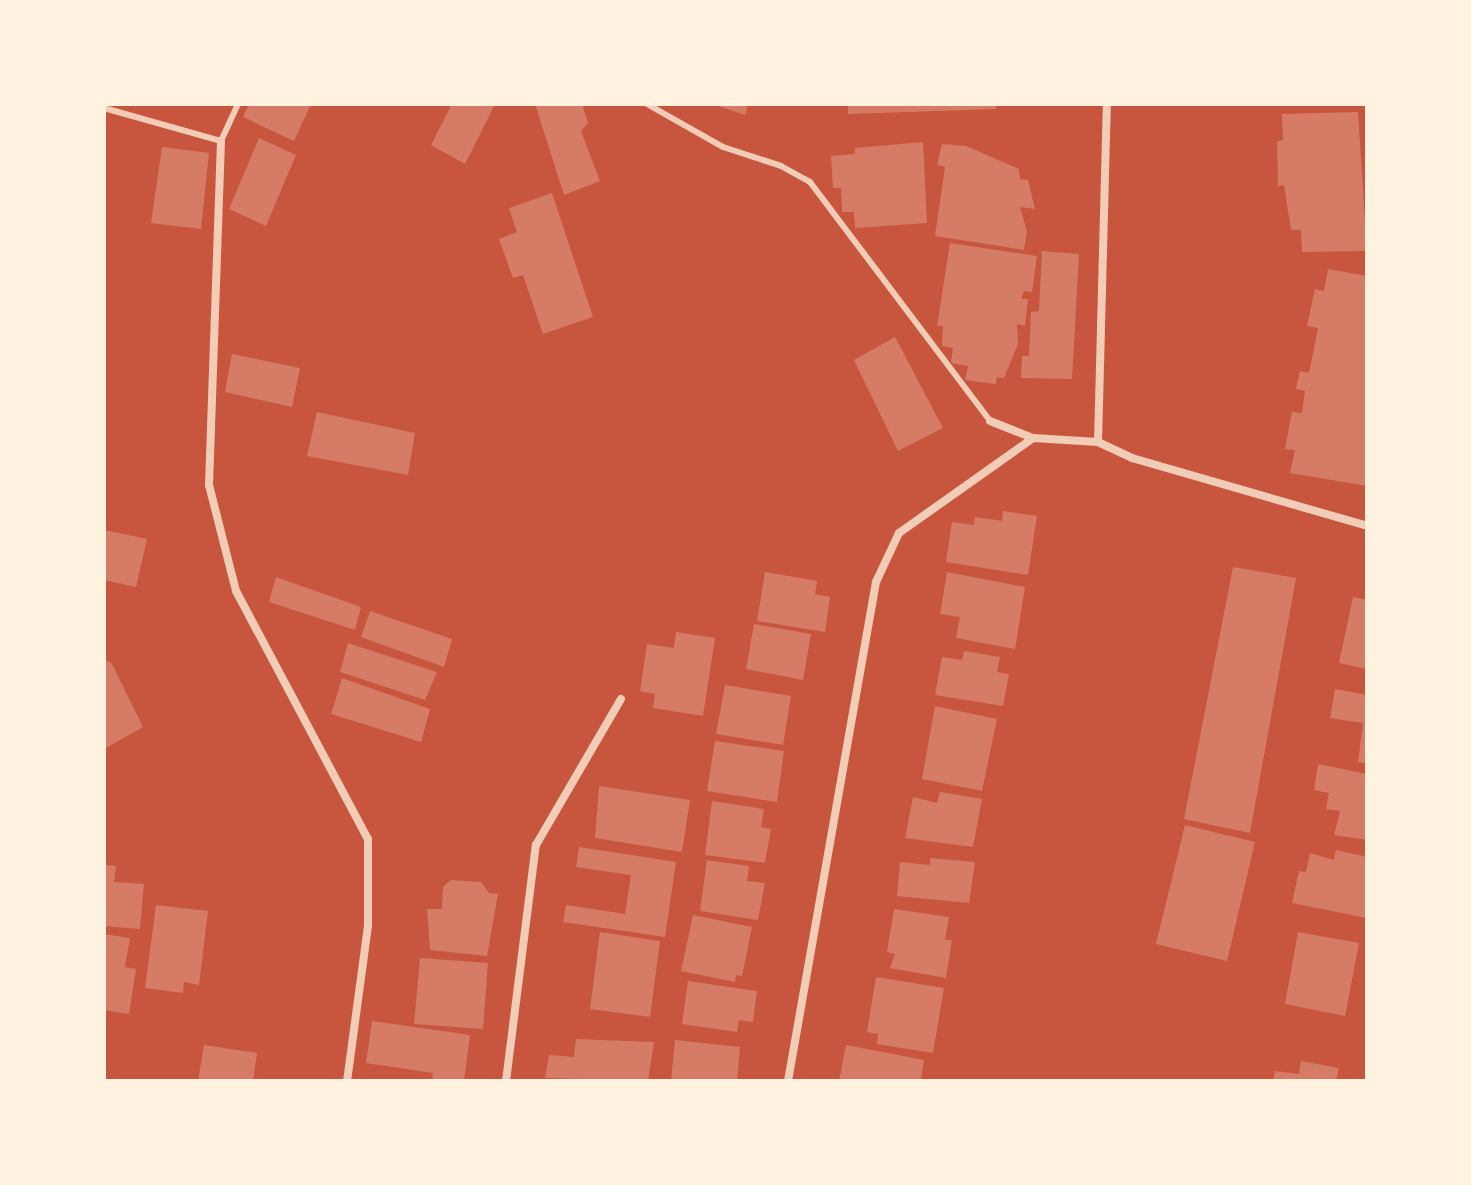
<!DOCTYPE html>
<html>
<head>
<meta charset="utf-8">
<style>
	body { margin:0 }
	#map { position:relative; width:1471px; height:1185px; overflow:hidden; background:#c8553d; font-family:"Fira Sans",sans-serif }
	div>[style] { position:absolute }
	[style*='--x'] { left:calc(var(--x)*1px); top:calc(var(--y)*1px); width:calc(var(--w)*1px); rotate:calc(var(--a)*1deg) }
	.building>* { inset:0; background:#d67c66 }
	.service>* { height:6px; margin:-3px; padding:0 3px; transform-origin:3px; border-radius:3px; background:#f1ccb7 }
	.minor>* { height:8px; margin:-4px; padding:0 4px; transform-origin:4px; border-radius:4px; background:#f1ccb7 }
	span { translate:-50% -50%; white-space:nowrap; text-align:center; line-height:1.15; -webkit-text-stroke:8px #fff3e0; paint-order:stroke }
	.frame { position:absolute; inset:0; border:106px solid #fff3e0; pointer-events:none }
</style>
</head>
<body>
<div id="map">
	<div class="building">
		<div style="clip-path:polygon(249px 104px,311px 104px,294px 141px,243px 117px)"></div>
		<div style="clip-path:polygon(452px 104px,495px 104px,465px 164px,431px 145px)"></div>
		<div style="clip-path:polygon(535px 104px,582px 104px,588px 123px,581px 131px,600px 181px,564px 195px)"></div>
		<div style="clip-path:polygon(713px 104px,748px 104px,745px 115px)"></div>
		<div style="clip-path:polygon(848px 104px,996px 104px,996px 109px,848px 114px)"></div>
		<div style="clip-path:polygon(1358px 112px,1367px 251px,1302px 252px,1301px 230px,1291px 230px,1284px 185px,1278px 186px,1277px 141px,1283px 140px,1282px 114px)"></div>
		<div style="clip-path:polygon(259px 138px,296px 155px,266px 226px,229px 209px)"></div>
		<div style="clip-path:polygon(923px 142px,927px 223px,855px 228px,854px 212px,842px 212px,841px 188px,833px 188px,831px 156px,855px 154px,855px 148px)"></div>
		<div style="clip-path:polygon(942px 144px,966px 146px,1019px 169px,1020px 179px,1028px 180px,1035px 209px,1020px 207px,1027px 232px,1024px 250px,935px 236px,945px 167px,937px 165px)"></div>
		<div style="clip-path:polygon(162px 147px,209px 153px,201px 229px,151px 223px)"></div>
		<div style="clip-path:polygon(552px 193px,593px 317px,543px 334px,523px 275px,513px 278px,499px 239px,517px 232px,509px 208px)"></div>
		<div style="clip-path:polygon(950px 243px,1037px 256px,1032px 292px,1024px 291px,1021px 299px,1028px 299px,1025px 326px,1017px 324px,1018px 344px,1004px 378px,997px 377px,996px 384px,965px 380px,968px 366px,951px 363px,953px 348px,942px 346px,943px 326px,937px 326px)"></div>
		<div style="clip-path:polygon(1042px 251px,1079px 254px,1072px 379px,1021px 378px,1022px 356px,1029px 356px,1031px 312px,1039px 311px)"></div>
		<div style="clip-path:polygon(1328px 269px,1367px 276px,1367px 486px,1290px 473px,1295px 450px,1285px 449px,1292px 412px,1302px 413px,1305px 391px,1296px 389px,1300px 371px,1309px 373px,1318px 328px,1307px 326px,1315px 289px,1324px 291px)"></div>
		<div style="clip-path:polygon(895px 337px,943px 428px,898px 451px,854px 360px)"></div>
		<div style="clip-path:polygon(232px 354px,300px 368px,292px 407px,225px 392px)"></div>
		<div style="clip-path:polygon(317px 412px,415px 433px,408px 475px,307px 456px)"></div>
		<div style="clip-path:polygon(1003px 511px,1037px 516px,1028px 575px,946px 562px,952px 522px,974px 525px,975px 517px,1002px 521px)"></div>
		<div style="clip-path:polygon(104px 530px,147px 539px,136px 587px,104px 580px)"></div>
		<div style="clip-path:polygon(1233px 567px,1296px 578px,1250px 833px,1184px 819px)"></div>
		<div style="clip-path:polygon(765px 572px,817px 581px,815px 594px,830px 597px,825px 632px,757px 621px)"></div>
		<div style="clip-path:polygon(947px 572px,1025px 587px,1015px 649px,956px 638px,960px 617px,940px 614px)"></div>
		<div style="clip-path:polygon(276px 577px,361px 607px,355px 630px,269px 602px)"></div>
		<div style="clip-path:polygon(1353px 597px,1367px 600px,1367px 669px,1339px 663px)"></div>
		<div style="clip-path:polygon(370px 611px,452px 639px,444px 667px,361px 637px)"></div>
		<div style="clip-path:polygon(754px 624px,811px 634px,803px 680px,746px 669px)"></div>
		<div style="clip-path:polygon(676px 632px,715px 638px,703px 716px,653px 708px,655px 694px,640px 691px,647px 644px,674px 648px)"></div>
		<div style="clip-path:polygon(348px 643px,437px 672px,425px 700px,340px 672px)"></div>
		<div style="clip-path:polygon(964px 651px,1000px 657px,997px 672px,1009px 674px,1003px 706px,935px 695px,942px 657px,962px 660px)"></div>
		<div style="clip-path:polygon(104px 659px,112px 664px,143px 727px,104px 749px)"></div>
		<div style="clip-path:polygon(342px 678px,430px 709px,421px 742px,331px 714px)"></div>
		<div style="clip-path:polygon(725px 685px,791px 696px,783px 745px,716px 734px)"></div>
		<div style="clip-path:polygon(1335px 689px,1367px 695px,1367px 764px,1358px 762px,1363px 723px,1330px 718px)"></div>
		<div style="clip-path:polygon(935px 706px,997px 719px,982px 791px,922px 779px)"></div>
		<div style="clip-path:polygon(715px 741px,784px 751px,777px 802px,707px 791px)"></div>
		<div style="clip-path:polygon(1318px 764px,1367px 774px,1367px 840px,1334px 835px,1340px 811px,1326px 809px,1329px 793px,1314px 790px)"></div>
		<div style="clip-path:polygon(599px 786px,690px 800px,682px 852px,595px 838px)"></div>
		<div style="clip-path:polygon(940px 792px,982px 799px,973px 847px,905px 838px,913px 797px,937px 803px)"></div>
		<div style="clip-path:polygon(712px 801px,764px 809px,761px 827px,771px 829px,765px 863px,705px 855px)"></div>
		<div style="clip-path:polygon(1185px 825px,1255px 842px,1227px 961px,1156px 944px)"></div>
		<div style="clip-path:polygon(579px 847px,676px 862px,665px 937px,563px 922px,566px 905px,625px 914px,631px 875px,576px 867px)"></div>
		<div style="clip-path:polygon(1336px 850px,1367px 857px,1367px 918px,1292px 903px,1299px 871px,1306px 872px,1310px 853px,1334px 860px)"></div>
		<div style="clip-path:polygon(930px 858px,975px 862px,969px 903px,897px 896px,900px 862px,930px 865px)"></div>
		<div style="clip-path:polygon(707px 860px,749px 866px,747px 881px,765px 883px,758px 920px,700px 911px)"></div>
		<div style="clip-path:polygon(104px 865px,116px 866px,114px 882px,144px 884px,140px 929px,104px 926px)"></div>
		<div style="clip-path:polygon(451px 880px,481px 882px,489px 893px,498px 894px,487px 956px,430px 950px,427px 909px,442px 909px,443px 887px)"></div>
		<div style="clip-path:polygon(156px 905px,208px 911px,199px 985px,184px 982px,183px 993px,145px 988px)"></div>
		<div style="clip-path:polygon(894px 909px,949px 917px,945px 940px,952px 940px,946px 978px,890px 968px,895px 954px,887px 952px)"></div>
		<div style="clip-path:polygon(693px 915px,752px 927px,742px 976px,736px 975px,735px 982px,681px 971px)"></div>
		<div style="clip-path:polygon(600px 932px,660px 941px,650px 1017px,590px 1009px)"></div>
		<div style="clip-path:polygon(1298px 932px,1359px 943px,1345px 1016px,1285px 1004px)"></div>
		<div style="clip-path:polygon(104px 934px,130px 938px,125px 967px,136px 969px,129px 1014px,104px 1010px)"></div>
		<div style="clip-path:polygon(420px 958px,488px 963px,483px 1029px,414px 1024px)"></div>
		<div style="clip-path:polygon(876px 977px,944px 988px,933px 1053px,877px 1044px,878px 1034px,867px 1032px)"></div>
		<div style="clip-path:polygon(688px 981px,757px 991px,753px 1022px,739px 1020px,737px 1032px,682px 1024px)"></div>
		<div style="clip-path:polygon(372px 1021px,470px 1035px,464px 1081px,432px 1081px,433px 1073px,366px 1063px)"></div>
		<div style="clip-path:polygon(576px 1039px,654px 1042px,648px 1081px,545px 1078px,549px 1055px,574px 1057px)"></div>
		<div style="clip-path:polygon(675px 1040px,740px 1047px,737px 1081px,671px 1081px)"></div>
		<div style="clip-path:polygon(204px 1045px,257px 1053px,253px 1081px,198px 1081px)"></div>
		<div style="clip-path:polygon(846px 1045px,924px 1060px,921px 1081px,839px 1081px)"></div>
		<div style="clip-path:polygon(1301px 1061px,1339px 1068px,1336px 1081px,1273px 1081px,1275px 1071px,1299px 1074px)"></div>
	</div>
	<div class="service">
		<div style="--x:647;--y:104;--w:87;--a:29.5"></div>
		<div style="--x:723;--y:147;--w:61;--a:18.1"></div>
		<div style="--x:781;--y:166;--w:33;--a:29"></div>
		<div style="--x:810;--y:182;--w:299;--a:53"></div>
		<div style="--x:104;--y:108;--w:122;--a:15.8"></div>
		<div style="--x:221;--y:141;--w:41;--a:-65.3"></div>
	</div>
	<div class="minor">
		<div style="--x:221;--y:141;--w:344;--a:92"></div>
		<div style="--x:209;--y:485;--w:109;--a:75.7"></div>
		<div style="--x:236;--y:591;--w:281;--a:62"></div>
		<div style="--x:368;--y:839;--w:87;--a:90"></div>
		<div style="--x:368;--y:926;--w:156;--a:97.7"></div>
		<div style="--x:990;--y:421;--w:46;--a:21.6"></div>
		<div style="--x:1033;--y:438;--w:65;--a:3.5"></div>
		<div style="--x:1098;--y:442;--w:38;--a:25"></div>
		<div style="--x:1132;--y:458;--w:245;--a:16.1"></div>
		<div style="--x:1098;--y:442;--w:338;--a:-88.5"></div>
		<div style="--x:506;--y:1081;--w:238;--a:-82.8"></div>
		<div style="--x:536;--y:845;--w:169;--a:-59.8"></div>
		<div style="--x:788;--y:1081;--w:507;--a:-80"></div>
		<div style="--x:876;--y:582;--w:54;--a:-64.9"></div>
		<div style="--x:899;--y:533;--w:164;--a:-35.3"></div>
	</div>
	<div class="frame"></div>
</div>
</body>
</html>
